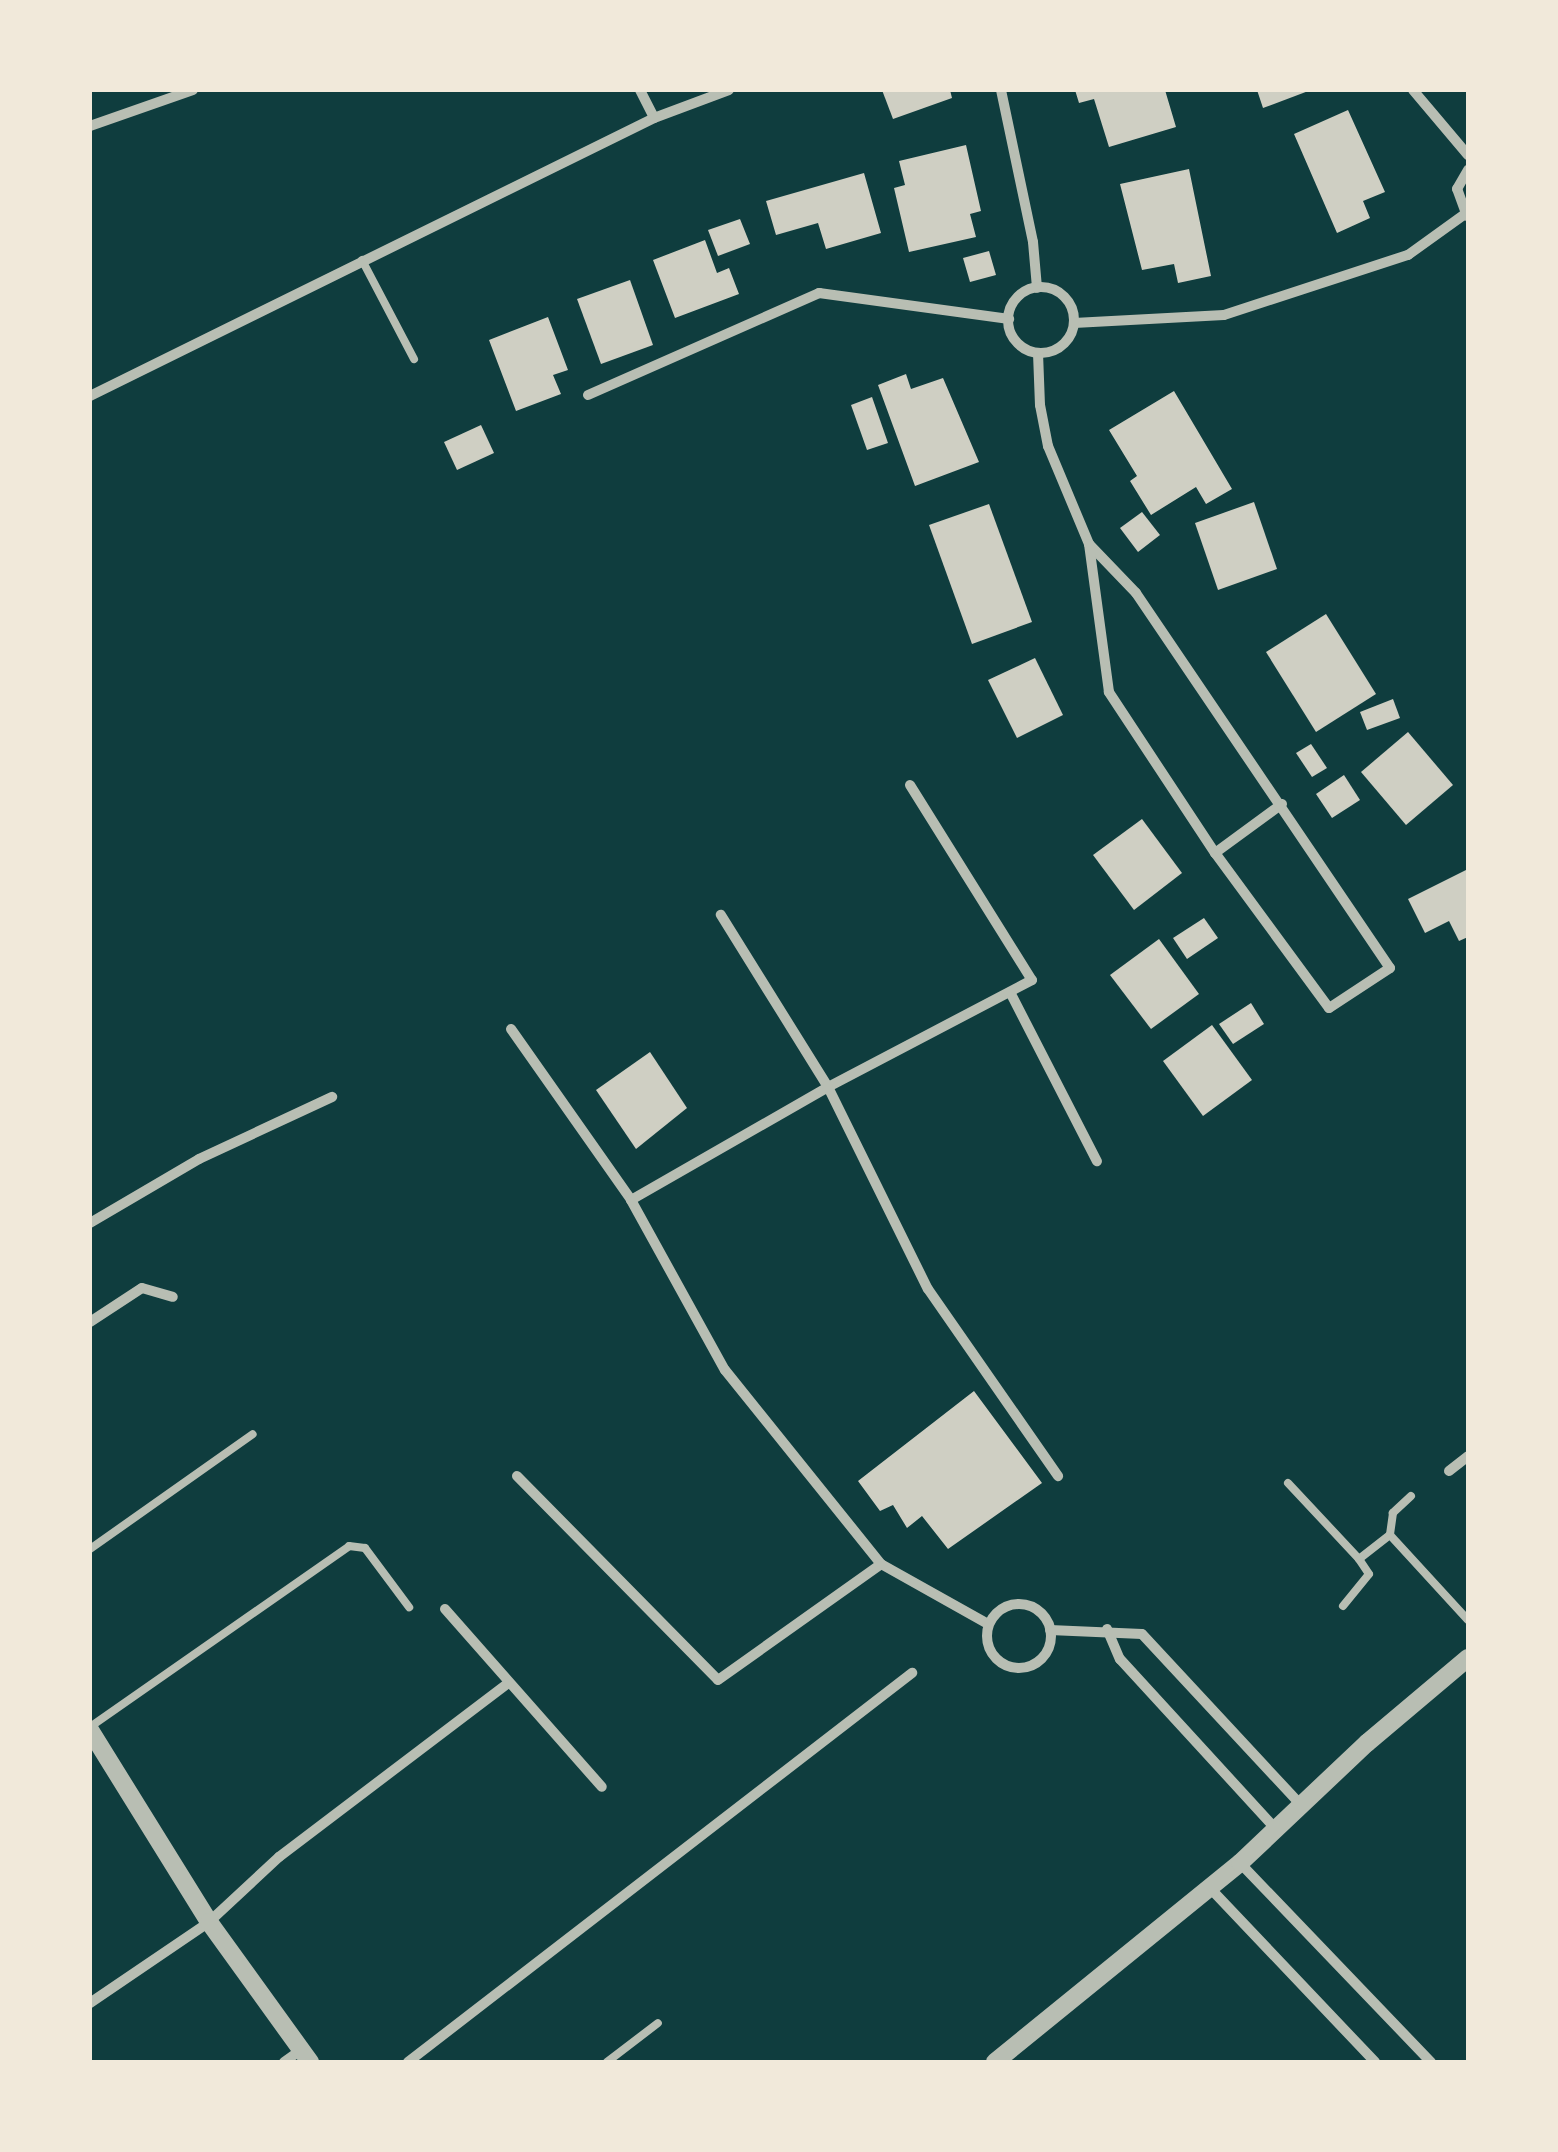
<!DOCTYPE html>
<html>
<head>
<meta charset="utf-8">
<style>
	body { margin:0 }
	#map { position:relative; width:1558px; height:2152px; overflow:hidden; background:#0f3d3e; font-family:"DM Sans",sans-serif }
	div>[style] { position:absolute }
	[style*='--x'] { left:calc(var(--x)*1px); top:calc(var(--y)*1px); width:calc(var(--w)*1px); rotate:calc(var(--a)*1deg) }
	.building>* { inset:0; background:#cfcfc3 }
	.service>* { height:8px; margin:-4px; padding:0 4px; transform-origin:4px; border-radius:4px; background:#b8beb3 }
	.minor>* { height:10px; margin:-5px; padding:0 5px; transform-origin:5px; border-radius:5px; background:#b8beb3 }
	.minor>.ring { margin:-5px; padding:0; box-sizing:content-box; background:none; border:10px solid #b8beb3; border-radius:50% }
	.tertiary>* { height:18px; margin:-9px; padding:0 9px; transform-origin:9px; border-radius:9px; background:#b8beb3 }
	span { translate:-50% -50%; white-space:nowrap; text-align:center; line-height:1.15; -webkit-text-stroke:8px #f1e9da; paint-order:stroke }
	.frame { position:absolute; inset:0; border:92px solid #f1e9da; pointer-events:none }
</style>
</head>
<body>
<div id="map">
	<div class="building">
		<div style="clip-path:polygon(882px 90px,950px 90px,952px 98px,893px 119px)"></div>
		<div style="clip-path:polygon(1075px 90px,1165px 90px,1176px 127px,1109px 147px,1094px 99px,1079px 103px)"></div>
		<div style="clip-path:polygon(1257px 90px,1311px 90px,1263px 108px)"></div>
		<div style="clip-path:polygon(1348px 110px,1385px 192px,1363px 201px,1370px 218px,1337px 233px,1294px 134px)"></div>
		<div style="clip-path:polygon(966px 145px,981px 211px,970px 214px,976px 237px,909px 252px,894px 188px,905px 185px,899px 161px)"></div>
		<div style="clip-path:polygon(1189px 169px,1211px 276px,1178px 283px,1174px 264px,1142px 270px,1120px 184px)"></div>
		<div style="clip-path:polygon(864px 173px,881px 233px,826px 249px,818px 223px,776px 235px,766px 201px)"></div>
		<div style="clip-path:polygon(740px 219px,750px 244px,718px 256px,708px 230px)"></div>
		<div style="clip-path:polygon(705px 240px,717px 273px,729px 268px,739px 294px,675px 318px,653px 260px)"></div>
		<div style="clip-path:polygon(989px 251px,996px 275px,970px 282px,963px 258px)"></div>
		<div style="clip-path:polygon(630px 280px,653px 345px,601px 364px,577px 299px)"></div>
		<div style="clip-path:polygon(548px 317px,568px 370px,553px 375px,561px 394px,516px 411px,489px 340px)"></div>
		<div style="clip-path:polygon(906px 374px,911px 389px,943px 378px,979px 462px,915px 486px,878px 385px)"></div>
		<div style="clip-path:polygon(1174px 391px,1232px 489px,1206px 504px,1196px 487px,1151px 515px,1130px 481px,1137px 476px,1109px 430px)"></div>
		<div style="clip-path:polygon(872px 397px,888px 443px,867px 450px,851px 405px)"></div>
		<div style="clip-path:polygon(481px 425px,494px 453px,457px 470px,444px 442px)"></div>
		<div style="clip-path:polygon(1254px 502px,1277px 569px,1218px 590px,1195px 523px)"></div>
		<div style="clip-path:polygon(989px 504px,1032px 622px,972px 644px,929px 525px)"></div>
		<div style="clip-path:polygon(1142px 512px,1160px 535px,1138px 552px,1120px 528px)"></div>
		<div style="clip-path:polygon(1326px 614px,1376px 694px,1316px 732px,1266px 652px)"></div>
		<div style="clip-path:polygon(1035px 658px,1063px 715px,1017px 738px,988px 680px)"></div>
		<div style="clip-path:polygon(1393px 699px,1400px 718px,1367px 730px,1360px 712px)"></div>
		<div style="clip-path:polygon(1408px 732px,1453px 785px,1406px 825px,1361px 772px)"></div>
		<div style="clip-path:polygon(1311px 744px,1327px 768px,1312px 777px,1296px 753px)"></div>
		<div style="clip-path:polygon(1344px 775px,1360px 800px,1332px 818px,1316px 794px)"></div>
		<div style="clip-path:polygon(1142px 819px,1182px 873px,1134px 910px,1093px 855px)"></div>
		<div style="clip-path:polygon(1468px 869px,1468px 937px,1459px 941px,1449px 921px,1425px 933px,1408px 899px)"></div>
		<div style="clip-path:polygon(1204px 918px,1218px 938px,1187px 959px,1173px 938px)"></div>
		<div style="clip-path:polygon(1159px 939px,1199px 994px,1151px 1029px,1110px 975px)"></div>
		<div style="clip-path:polygon(1251px 1003px,1264px 1024px,1233px 1044px,1219px 1024px)"></div>
		<div style="clip-path:polygon(1212px 1025px,1252px 1080px,1203px 1116px,1163px 1061px)"></div>
		<div style="clip-path:polygon(650px 1052px,687px 1108px,636px 1149px,596px 1090px)"></div>
		<div style="clip-path:polygon(974px 1391px,1042px 1483px,948px 1549px,922px 1516px,907px 1528px,893px 1505px,880px 1511px,858px 1481px)"></div>
	</div>
	<div class="service">
		<div style="--x:362;--y:260;--w:112;--a:62.3"></div>
		<div style="--x:1288;--y:1483;--w:104;--a:46.9"></div>
		<div style="--x:1411;--y:1496;--w:25;--a:137"></div>
		<div style="--x:1393;--y:1513;--w:22;--a:98"></div>
		<div style="--x:1390;--y:1535;--w:115;--a:47.5"></div>
		<div style="--x:90;--y:1549;--w:199;--a:-35.2"></div>
		<div style="--x:1343;--y:1606;--w:41;--a:-50.9"></div>
		<div style="--x:1369;--y:1574;--w:18;--a:-124"></div>
		<div style="--x:1359;--y:1559;--w:39;--a:-38"></div>
		<div style="--x:90;--y:1727;--w:316;--a:-34.9"></div>
		<div style="--x:349;--y:1546;--w:16;--a:7"></div>
		<div style="--x:365;--y:1548;--w:74;--a:53.3"></div>
		<div style="--x:607;--y:2062;--w:64;--a:-37.4"></div>
	</div>
	<div class="minor">
		<div style="--x:640;--y:90;--w:31;--a:63"></div>
		<div style="--x:1001;--y:90;--w:155;--a:78.1"></div>
		<div style="--x:1033;--y:242;--w:46;--a:85"></div>
		<div style="--x:1413;--y:90;--w:85;--a:49.8"></div>
		<div style="--x:90;--y:126;--w:109;--a:-19.3"></div>
		<div style="--x:1467;--y:216;--w:29;--a:-110"></div>
		<div style="--x:1457;--y:189;--w:22;--a:-60"></div>
		<div class="ring" style="left:1008px;top:287px;width:56px;height:56px"></div>
		<div style="--x:1074;--y:323;--w:150;--a:-3.1"></div>
		<div style="--x:1224;--y:315;--w:194;--a:-18.1"></div>
		<div style="--x:1408;--y:255;--w:70;--a:-35.7"></div>
		<div style="--x:1038;--y:353;--w:52;--a:87.8"></div>
		<div style="--x:1040;--y:405;--w:42;--a:79"></div>
		<div style="--x:1048;--y:446;--w:106;--a:67.3"></div>
		<div style="--x:1089;--y:544;--w:68;--a:46.2"></div>
		<div style="--x:1136;--y:593;--w:453;--a:55.9"></div>
		<div style="--x:1390;--y:968;--w:73;--a:146.7"></div>
		<div style="--x:1329;--y:1008;--w:192;--a:-126.3"></div>
		<div style="--x:1215;--y:853;--w:193;--a:-123.4"></div>
		<div style="--x:1109;--y:692;--w:149;--a:-97.7"></div>
		<div style="--x:588;--y:395;--w:253;--a:-23.8"></div>
		<div style="--x:819;--y:293;--w:192;--a:7.8"></div>
		<div style="--x:90;--y:396;--w:629;--a:-26.24"></div>
		<div style="--x:654;--y:118;--w:80;--a:-20.5"></div>
		<div style="--x:910;--y:785;--w:230;--a:58"></div>
		<div style="--x:1032;--y:980;--w:230;--a:152.3"></div>
		<div style="--x:828;--y:1087;--w:225;--a:63.7"></div>
		<div style="--x:928;--y:1289;--w:228;--a:55.2"></div>
		<div style="--x:1215;--y:853;--w:83;--a:-36.2"></div>
		<div style="--x:1011;--y:994;--w:188;--a:62.8"></div>
		<div style="--x:511;--y:1029;--w:209;--a:54.9"></div>
		<div style="--x:631;--y:1200;--w:194;--a:61.1"></div>
		<div style="--x:725;--y:1370;--w:249;--a:51.2"></div>
		<div style="--x:881;--y:1564;--w:123;--a:29.3"></div>
		<div style="--x:631;--y:1200;--w:227;--a:-29.8"></div>
		<div style="--x:828;--y:1087;--w:203;--a:-121.9"></div>
		<div style="--x:90;--y:1223;--w:126;--a:-30.4"></div>
		<div style="--x:199;--y:1159;--w:147;--a:-25"></div>
		<div style="--x:90;--y:1322;--w:62;--a:-33.2"></div>
		<div style="--x:142;--y:1288;--w:32;--a:16"></div>
		<div style="--x:1449;--y:1471;--w:24;--a:-38"></div>
		<div style="--x:517;--y:1476;--w:286;--a:45.4"></div>
		<div style="--x:718;--y:1680;--w:200;--a:-35.4"></div>
		<div class="ring" style="left:987px;top:1604px;width:54px;height:54px"></div>
		<div style="--x:445;--y:1609;--w:237;--a:48.6"></div>
		<div style="--x:1107;--y:1629;--w:33;--a:67"></div>
		<div style="--x:1120;--y:1659;--w:229;--a:47.5"></div>
		<div style="--x:1050;--y:1630;--w:92;--a:2.5"></div>
		<div style="--x:1142;--y:1634;--w:233;--a:47.1"></div>
		<div style="--x:1240;--y:1863;--w:276;--a:46.2"></div>
		<div style="--x:1209;--y:1887;--w:241;--a:46.5"></div>
		<div style="--x:90;--y:2003;--w:144;--a:-34.2"></div>
		<div style="--x:209;--y:1922;--w:96;--a:-42.9"></div>
		<div style="--x:279;--y:1857;--w:288;--a:-37.2"></div>
		<div style="--x:284;--y:2062;--w:21;--a:-35"></div>
		<div style="--x:408;--y:2062;--w:637;--a:-37.66"></div>
	</div>
	<div class="tertiary">
		<div style="--x:90;--y:1730;--w:226;--a:58.2"></div>
		<div style="--x:209;--y:1922;--w:173;--a:54.2"></div>
		<div style="--x:995;--y:2062;--w:316;--a:-39.1"></div>
		<div style="--x:1240;--y:1863;--w:175;--a:-43.4"></div>
		<div style="--x:1367;--y:1743;--w:132;--a:-40.1"></div>
	</div>
	<div class="frame"></div>
</div>
</body>
</html>
